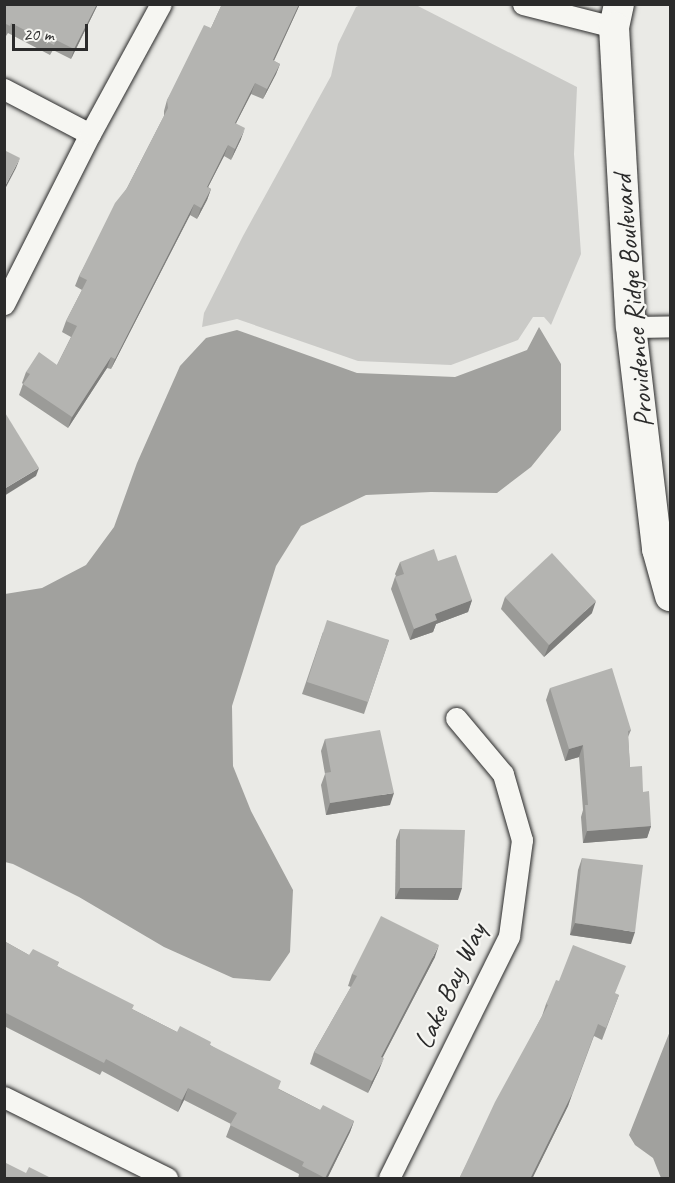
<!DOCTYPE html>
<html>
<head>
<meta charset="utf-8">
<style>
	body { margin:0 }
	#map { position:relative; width:675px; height:1183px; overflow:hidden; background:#eaeae6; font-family:Caveat,sans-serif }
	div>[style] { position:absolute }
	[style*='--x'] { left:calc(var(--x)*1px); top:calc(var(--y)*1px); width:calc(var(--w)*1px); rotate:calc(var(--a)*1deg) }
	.green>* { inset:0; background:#cacac7 }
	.water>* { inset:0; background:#a1a19e }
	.roads { filter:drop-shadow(0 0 2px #2b2b2b) drop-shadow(0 0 2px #2b2b2b) }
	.street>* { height:21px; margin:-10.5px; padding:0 10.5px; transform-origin:10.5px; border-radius:10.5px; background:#f6f6f2 }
	.secondary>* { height:30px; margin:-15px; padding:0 15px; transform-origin:15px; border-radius:15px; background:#f6f6f2 }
	.wall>* { inset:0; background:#9b9b98 }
	.shaded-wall>* { inset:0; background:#7e7e7c }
	.building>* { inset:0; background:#b4b4b1 }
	span { translate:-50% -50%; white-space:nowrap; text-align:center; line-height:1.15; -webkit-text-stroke:4.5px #f6f6f2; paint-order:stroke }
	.street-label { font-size:28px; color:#2b2b2b }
	.frame { position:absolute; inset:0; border:6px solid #2b2b2b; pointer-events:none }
	.scale { position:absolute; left:12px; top:24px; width:76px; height:27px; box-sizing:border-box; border:3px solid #2b2b2b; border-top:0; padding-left:8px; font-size:18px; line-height:21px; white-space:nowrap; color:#2b2b2b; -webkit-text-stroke:4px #f6f6f2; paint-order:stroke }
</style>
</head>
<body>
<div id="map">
	<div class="green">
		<div style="clip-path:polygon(361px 5px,416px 5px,577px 87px,574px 154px,581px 254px,551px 325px,544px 317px,533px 317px,518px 340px,451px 365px,358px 361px,237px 319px,202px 327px,204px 313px,243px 236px,331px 76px,338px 44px,356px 7px)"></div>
	</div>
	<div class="water">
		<div style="clip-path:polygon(539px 327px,561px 364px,561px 430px,531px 467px,497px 493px,431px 492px,366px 495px,301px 526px,276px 566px,232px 706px,233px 766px,251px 811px,293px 890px,290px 952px,270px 981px,233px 978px,164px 947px,79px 897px,13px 864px,5px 862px,5px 594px,42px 588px,86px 565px,114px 527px,137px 463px,180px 366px,206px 338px,237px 330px,357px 373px,455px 377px,527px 350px)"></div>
		<div style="clip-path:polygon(670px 1031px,670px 1178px,661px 1178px,653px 1158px,635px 1145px,629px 1135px)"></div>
	</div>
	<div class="roads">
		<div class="street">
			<div style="--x:523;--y:4;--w:94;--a:14.2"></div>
			<div style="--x:4;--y:89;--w:97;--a:27.6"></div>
			<div style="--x:4;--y:304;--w:191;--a:-63.2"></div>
			<div style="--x:90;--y:134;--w:148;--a:-61.4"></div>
			<div style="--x:631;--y:327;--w:39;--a:-1"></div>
			<div style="--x:4;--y:1097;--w:182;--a:26.4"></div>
			<div style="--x:389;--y:1178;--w:270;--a:-63.6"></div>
			<div style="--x:509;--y:936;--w:97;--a:-82.3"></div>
			<div style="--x:522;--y:840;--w:69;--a:-106.1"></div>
			<div style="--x:503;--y:774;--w:73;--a:-130"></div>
		</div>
		<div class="secondary">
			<div style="--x:619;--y:4;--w:24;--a:102"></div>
			<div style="--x:614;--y:27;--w:300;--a:86.8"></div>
			<div style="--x:631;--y:327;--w:224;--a:83.3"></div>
			<div style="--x:657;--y:549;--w:49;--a:74.5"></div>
		</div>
	</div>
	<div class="wall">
		<div style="clip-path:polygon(4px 4px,98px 4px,71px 59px,53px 50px,50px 55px,8px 33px,6px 36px,4px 35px)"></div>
		<div style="clip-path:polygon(222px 4px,300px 4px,274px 61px,280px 64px,276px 74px,263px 99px,251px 94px,236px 123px,241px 139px,231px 160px,224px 156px,208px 187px,211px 189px,207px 200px,197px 219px,190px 215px,111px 369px,107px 368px,68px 428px,19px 395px,23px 384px,22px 383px,26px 372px,57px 365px,71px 337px,62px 332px,66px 321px,82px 290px,75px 286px,79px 276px,127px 188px,164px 116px,164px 111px,167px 100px,211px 28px)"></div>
		<div style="clip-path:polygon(438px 561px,472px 600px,468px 612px,436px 624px,433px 632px,410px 640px,391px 589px,395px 577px,396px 576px,395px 574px,400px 562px)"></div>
		<div style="clip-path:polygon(505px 597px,592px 613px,544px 657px,501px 609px)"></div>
		<div style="clip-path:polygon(323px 632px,389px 640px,364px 714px,302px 694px)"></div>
		<div style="clip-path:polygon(550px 688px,631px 730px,628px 737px,630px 767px,643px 792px,651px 826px,647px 838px,583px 843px,581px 817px,583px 810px,579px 757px,565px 761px,546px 700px)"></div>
		<div style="clip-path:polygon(325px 739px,390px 805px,326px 815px,321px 785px,325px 774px,321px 751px)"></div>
		<div style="clip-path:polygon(400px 829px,458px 900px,395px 899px,396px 840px)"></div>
		<div style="clip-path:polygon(582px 858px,631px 944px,570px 935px,578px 870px)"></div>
		<div style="clip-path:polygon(4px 941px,29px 955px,59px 962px,57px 966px,132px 1009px,177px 1032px,210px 1045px,279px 1089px,320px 1110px,354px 1121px,350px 1132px,327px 1179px,298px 1179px,299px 1174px,226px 1137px,231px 1124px,184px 1100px,178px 1112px,102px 1071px,100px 1075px,4px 1026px)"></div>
		<div style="clip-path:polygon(435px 957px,383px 1057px,379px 1070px,368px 1093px,310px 1064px,314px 1052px,351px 987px,348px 986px,352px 974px)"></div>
		<div style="clip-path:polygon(559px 981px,619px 995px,602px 1040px,594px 1036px,568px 1106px,532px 1179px,459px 1179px,542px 1016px,546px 1004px)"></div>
	</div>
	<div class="shaded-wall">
		<div style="clip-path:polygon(97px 4px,98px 4px,71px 59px,74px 49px)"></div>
		<div style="clip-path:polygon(299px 4px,300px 4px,269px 71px,273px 60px)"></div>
		<div style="clip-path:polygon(280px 64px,276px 74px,263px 99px,267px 89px)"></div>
		<div style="clip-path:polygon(255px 83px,251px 94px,231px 133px,235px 123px)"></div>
		<div style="clip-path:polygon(245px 128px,241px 139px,231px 160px,235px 149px)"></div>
		<div style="clip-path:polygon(228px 145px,224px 156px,203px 197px,207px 187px)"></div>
		<div style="clip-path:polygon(20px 158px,16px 168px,4px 191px,4px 188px)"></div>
		<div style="clip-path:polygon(211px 189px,207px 200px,197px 219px,201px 208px)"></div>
		<div style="clip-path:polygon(194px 204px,190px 215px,111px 369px,115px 359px)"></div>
		<div style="clip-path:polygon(111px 357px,107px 368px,68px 428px,72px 417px)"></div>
		<div style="clip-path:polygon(39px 468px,36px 476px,4px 496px,4px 489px)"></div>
		<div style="clip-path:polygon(472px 600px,468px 612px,436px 624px,433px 632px,410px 640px,414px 629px,435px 614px)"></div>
		<div style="clip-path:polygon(596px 601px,592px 613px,544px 657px,549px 645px)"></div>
		<div style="clip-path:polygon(583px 745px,579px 757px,565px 761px,569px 749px)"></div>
		<div style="clip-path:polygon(394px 793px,390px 805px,326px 815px,330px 803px)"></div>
		<div style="clip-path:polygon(651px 826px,647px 838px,583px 843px,587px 831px)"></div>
		<div style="clip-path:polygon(400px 888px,462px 888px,458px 900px,395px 899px)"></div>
		<div style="clip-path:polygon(575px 923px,635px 932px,631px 944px,570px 935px)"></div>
		<div style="clip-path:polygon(439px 945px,435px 957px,377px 1068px,381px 1057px)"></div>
		<div style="clip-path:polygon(384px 1058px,379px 1070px,368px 1093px,372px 1081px)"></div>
		<div style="clip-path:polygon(188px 1088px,184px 1100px,178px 1112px,182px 1100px)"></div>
		<div style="clip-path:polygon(572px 1094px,568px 1106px,532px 1179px,530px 1179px)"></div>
		<div style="clip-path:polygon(354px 1121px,350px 1132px,327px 1179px,325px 1179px)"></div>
	</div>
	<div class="building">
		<div style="clip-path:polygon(4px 4px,97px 4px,74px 49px,56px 40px,54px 45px,11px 23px,10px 26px,4px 23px)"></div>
		<div style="clip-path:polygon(222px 4px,299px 4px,273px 60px,280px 64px,267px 89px,255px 83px,235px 123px,245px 128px,235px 149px,228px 145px,207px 187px,211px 189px,201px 208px,194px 204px,115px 359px,111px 357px,72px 417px,23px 384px,30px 374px,26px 372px,39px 352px,57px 365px,77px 326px,66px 321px,87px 280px,79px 276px,115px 203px,127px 188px,168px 108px,167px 100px,204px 25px,211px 28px)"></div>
		<div style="clip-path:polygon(4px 150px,20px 158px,4px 188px)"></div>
		<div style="clip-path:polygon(4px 411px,39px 468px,4px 489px)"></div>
		<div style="clip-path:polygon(434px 549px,438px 561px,456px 555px,472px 600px,435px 614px,437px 620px,414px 629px,395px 577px,404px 574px,400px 562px)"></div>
		<div style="clip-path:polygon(552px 553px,596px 601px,549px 645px,505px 597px)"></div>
		<div style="clip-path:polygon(327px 620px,389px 640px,368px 702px,307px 682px)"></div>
		<div style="clip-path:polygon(612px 668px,631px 730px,628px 731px,630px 767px,642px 766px,643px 792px,649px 791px,651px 826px,587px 831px,585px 805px,588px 805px,583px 745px,569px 749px,550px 688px)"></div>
		<div style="clip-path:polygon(380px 730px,394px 793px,330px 803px,325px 773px,331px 772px,325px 739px)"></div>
		<div style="clip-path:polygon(400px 829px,465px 830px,462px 888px,400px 888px)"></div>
		<div style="clip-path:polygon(582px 858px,643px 865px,635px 932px,575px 923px)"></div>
		<div style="clip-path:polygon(381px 916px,439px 945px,381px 1057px,384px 1058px,372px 1081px,314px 1052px,357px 976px,352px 974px)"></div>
		<div style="clip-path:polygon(4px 941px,29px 955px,33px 949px,59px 962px,57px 966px,134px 1005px,132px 1009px,177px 1032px,180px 1026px,211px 1042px,210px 1045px,281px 1081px,278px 1089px,320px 1110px,323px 1105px,354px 1121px,325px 1178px,302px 1166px,304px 1162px,230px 1125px,237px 1113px,188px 1088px,182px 1100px,106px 1059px,104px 1063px,4px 1012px)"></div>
		<div style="clip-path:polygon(573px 945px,626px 966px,615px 993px,619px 995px,606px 1028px,598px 1024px,572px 1094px,530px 1179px,459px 1179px,495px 1102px,548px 1005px,546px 1004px,556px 980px,559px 981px)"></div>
		<div style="clip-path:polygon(4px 1162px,26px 1173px,29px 1167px,53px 1179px,4px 1179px)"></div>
	</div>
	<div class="street-label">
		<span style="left:633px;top:301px;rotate:-95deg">Providence Ridge Boulevard</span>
		<span style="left:450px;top:986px;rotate:-65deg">Lake Bay Way</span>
	</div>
	<div class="frame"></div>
	<div class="scale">20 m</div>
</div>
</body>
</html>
